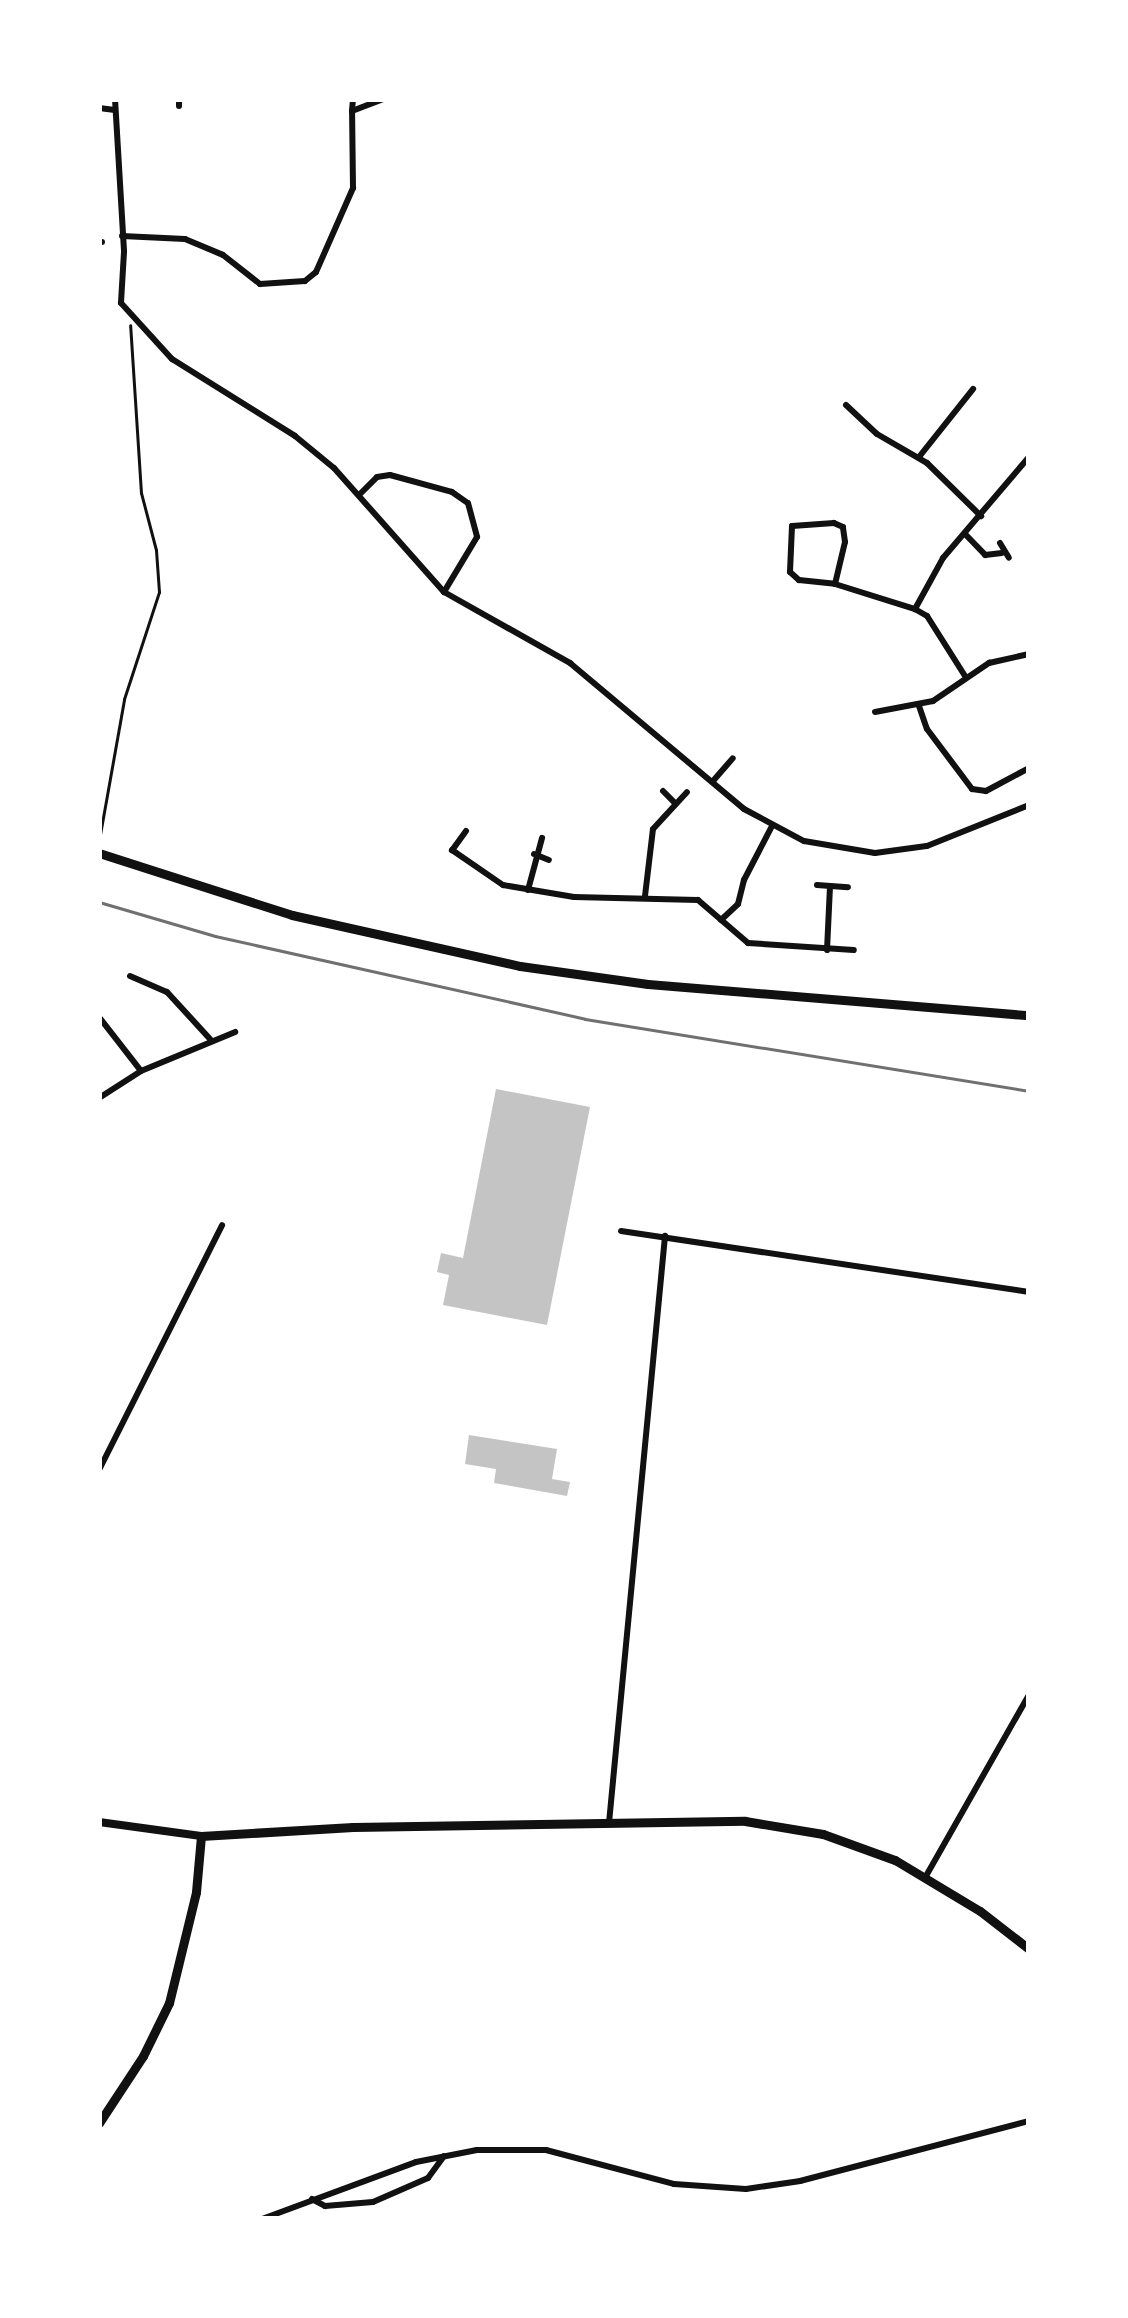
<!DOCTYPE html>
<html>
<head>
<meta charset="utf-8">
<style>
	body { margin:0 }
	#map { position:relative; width:1128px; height:2318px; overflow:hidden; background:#fff; font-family:"Times New Roman",serif }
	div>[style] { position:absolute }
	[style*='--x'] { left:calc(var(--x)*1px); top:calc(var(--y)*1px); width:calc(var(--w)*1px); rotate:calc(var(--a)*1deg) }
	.building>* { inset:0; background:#c4c4c4 }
	.path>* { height:3px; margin:-1.5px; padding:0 1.5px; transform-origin:1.5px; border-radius:1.5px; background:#111 }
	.minor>* { height:6px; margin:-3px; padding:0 3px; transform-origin:3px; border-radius:3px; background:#111 }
	.tertiary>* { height:8px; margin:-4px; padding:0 4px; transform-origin:4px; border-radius:4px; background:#111 }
	.secondary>* { height:9px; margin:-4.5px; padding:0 4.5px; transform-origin:4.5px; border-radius:4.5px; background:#111 }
	.trunk>* { height:9px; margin:-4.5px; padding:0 4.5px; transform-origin:4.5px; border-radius:4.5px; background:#111 }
	.rail>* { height:3px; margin:-1.5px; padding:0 1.5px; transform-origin:1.5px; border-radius:1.5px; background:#707070 }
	span { translate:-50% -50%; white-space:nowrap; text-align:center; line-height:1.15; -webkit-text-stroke:12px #fff; paint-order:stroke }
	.frame { position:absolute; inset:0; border:102px solid #fff; pointer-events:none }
</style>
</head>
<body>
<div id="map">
	<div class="building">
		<div style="clip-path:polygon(496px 1089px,590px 1107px,547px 1325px,443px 1305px,449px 1275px,437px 1272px,441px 1253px,463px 1258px)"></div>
		<div style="clip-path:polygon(469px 1435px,557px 1449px,552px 1479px,570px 1482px,567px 1496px,494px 1483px,496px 1469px,465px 1464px)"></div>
	</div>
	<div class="path">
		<div style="--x:99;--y:840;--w:143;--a:-79.9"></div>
		<div style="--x:124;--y:699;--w:113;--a:-71.9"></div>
		<div style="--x:159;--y:592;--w:42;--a:-94.1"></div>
		<div style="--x:156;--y:550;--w:59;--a:-104.7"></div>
		<div style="--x:141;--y:493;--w:168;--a:-93.7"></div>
	</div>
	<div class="minor">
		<div style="--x:115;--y:99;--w:153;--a:86.6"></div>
		<div style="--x:124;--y:252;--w:51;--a:93.4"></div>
		<div style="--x:121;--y:303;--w:76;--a:47.7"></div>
		<div style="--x:172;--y:359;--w:145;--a:32"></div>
		<div style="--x:295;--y:436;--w:50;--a:39.4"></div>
		<div style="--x:334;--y:468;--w:166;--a:48.4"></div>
		<div style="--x:444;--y:592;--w:145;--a:29.4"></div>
		<div style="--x:570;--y:663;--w:227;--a:40"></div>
		<div style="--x:744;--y:809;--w:68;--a:28.1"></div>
		<div style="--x:804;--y:841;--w:72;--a:9.6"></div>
		<div style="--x:875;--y:853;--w:52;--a:-7.7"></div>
		<div style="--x:927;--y:846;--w:110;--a:-21.9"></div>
		<div style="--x:353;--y:99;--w:12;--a:95"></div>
		<div style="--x:352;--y:111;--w:33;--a:-21"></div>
		<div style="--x:179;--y:106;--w:7;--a:-90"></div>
		<div style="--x:99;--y:108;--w:16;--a:7"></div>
		<div style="--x:122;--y:236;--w:63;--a:2.7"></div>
		<div style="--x:185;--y:239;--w:41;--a:22.8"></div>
		<div style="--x:223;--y:255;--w:47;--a:38.1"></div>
		<div style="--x:260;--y:284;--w:45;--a:-3.8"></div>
		<div style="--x:305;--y:281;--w:14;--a:-39"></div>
		<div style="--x:316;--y:272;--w:92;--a:-66.2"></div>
		<div style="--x:353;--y:188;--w:77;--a:-90.7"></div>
		<div style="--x:99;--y:242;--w:3;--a:0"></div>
		<div style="--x:846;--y:405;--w:42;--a:43.1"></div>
		<div style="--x:877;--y:434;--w:58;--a:30.1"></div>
		<div style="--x:927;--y:463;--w:76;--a:44.5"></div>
		<div style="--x:919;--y:457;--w:87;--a:-51.5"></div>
		<div style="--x:359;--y:495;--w:25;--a:-45"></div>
		<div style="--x:377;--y:477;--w:13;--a:-9"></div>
		<div style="--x:390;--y:475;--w:64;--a:15.3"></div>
		<div style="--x:452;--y:492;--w:19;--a:35"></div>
		<div style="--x:468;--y:503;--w:35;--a:75"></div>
		<div style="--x:477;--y:537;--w:64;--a:121"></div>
		<div style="--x:966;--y:535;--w:28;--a:46"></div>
		<div style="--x:985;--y:555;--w:17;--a:-7"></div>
		<div style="--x:1000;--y:543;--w:17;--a:59"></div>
		<div style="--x:835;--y:584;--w:43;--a:-76.6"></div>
		<div style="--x:845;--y:542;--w:15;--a:-98"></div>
		<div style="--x:843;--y:527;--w:10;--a:-156"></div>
		<div style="--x:834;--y:523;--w:42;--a:175.9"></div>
		<div style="--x:792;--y:526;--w:46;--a:92.5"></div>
		<div style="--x:790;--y:572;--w:12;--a:42"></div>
		<div style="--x:799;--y:580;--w:36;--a:6"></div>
		<div style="--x:835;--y:584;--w:84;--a:17.4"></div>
		<div style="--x:965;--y:676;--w:71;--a:-122.3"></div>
		<div style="--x:927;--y:616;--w:14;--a:-150"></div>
		<div style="--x:915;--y:609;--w:58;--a:-61.2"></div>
		<div style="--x:943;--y:558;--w:133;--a:-49.6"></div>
		<div style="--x:919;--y:706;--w:24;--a:71"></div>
		<div style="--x:927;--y:729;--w:75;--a:53.1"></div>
		<div style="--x:972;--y:789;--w:14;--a:8"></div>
		<div style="--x:986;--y:791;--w:49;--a:-28.1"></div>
		<div style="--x:875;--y:712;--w:59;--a:-10.7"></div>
		<div style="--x:933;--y:701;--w:68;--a:-34.2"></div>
		<div style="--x:989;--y:663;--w:41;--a:-12.7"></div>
		<div style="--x:713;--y:781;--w:30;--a:-49"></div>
		<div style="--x:663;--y:791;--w:17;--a:45"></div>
		<div style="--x:466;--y:831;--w:24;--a:126"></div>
		<div style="--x:452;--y:850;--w:62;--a:34.5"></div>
		<div style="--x:503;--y:885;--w:72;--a:9.6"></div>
		<div style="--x:574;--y:897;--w:124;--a:1.4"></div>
		<div style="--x:698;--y:900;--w:66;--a:40.7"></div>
		<div style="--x:748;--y:943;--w:106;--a:3.8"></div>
		<div style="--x:534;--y:854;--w:16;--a:22"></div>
		<div style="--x:817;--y:885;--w:31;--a:4"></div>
		<div style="--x:528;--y:890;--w:54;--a:-74.9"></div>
		<div style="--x:645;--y:896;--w:67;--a:-83.2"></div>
		<div style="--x:653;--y:829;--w:50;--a:-47.4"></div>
		<div style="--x:721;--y:920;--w:23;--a:-43"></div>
		<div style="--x:738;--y:904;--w:25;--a:-76"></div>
		<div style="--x:744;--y:880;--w:59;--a:-62.6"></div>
		<div style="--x:827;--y:950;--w:64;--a:-87.3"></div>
		<div style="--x:130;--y:976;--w:40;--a:23.4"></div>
		<div style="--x:167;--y:992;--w:64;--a:47.5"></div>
		<div style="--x:99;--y:1017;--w:68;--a:52.1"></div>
		<div style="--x:99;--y:1098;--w:50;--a:-32.7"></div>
		<div style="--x:141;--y:1071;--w:102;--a:-22.5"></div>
		<div style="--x:621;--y:1231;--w:413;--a:8.5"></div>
		<div style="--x:99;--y:1470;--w:274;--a:-63.3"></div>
		<div style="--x:609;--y:1823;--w:590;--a:-84.55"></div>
		<div style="--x:926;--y:1876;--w:208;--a:-60.4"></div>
		<div style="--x:312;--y:2199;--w:15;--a:28"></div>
		<div style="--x:325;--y:2206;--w:48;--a:-4.8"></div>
		<div style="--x:373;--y:2202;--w:60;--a:-23.6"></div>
		<div style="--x:428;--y:2178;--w:27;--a:-54"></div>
		<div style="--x:262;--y:2219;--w:164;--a:-20.3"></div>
		<div style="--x:416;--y:2162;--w:62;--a:-11.1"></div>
		<div style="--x:477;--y:2150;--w:69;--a:0"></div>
		<div style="--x:546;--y:2150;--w:132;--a:14.9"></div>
		<div style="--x:674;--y:2184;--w:72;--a:4"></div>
		<div style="--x:746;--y:2189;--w:55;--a:-8.4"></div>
		<div style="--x:800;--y:2181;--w:237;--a:-14.7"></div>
	</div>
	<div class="tertiary">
		<div style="--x:99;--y:1822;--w:103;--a:7.8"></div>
	</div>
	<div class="secondary">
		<div style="--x:99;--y:2123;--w:80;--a:-56.7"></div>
		<div style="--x:143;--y:2056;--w:59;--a:-63.9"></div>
		<div style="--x:169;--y:2003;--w:114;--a:-76.3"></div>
		<div style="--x:196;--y:1892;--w:56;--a:-84.9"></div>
		<div style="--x:201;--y:1836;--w:152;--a:-3.4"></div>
		<div style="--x:353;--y:1827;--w:392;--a:-0.9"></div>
		<div style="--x:745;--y:1821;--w:79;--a:9.5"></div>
		<div style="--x:823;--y:1834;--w:77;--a:19.9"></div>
		<div style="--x:895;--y:1860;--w:99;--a:31"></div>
		<div style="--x:980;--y:1911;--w:62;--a:37.8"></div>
	</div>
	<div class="trunk">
		<div style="--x:99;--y:853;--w:203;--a:17.8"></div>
		<div style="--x:292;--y:915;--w:234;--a:12.6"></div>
		<div style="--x:520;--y:966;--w:129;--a:8"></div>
		<div style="--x:648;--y:984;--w:382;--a:4.7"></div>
	</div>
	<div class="rail">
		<div style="--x:99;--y:902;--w:121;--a:16.3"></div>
		<div style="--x:215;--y:936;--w:379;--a:12.6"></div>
		<div style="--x:585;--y:1019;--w:450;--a:9.2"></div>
	</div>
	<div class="frame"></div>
</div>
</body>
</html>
